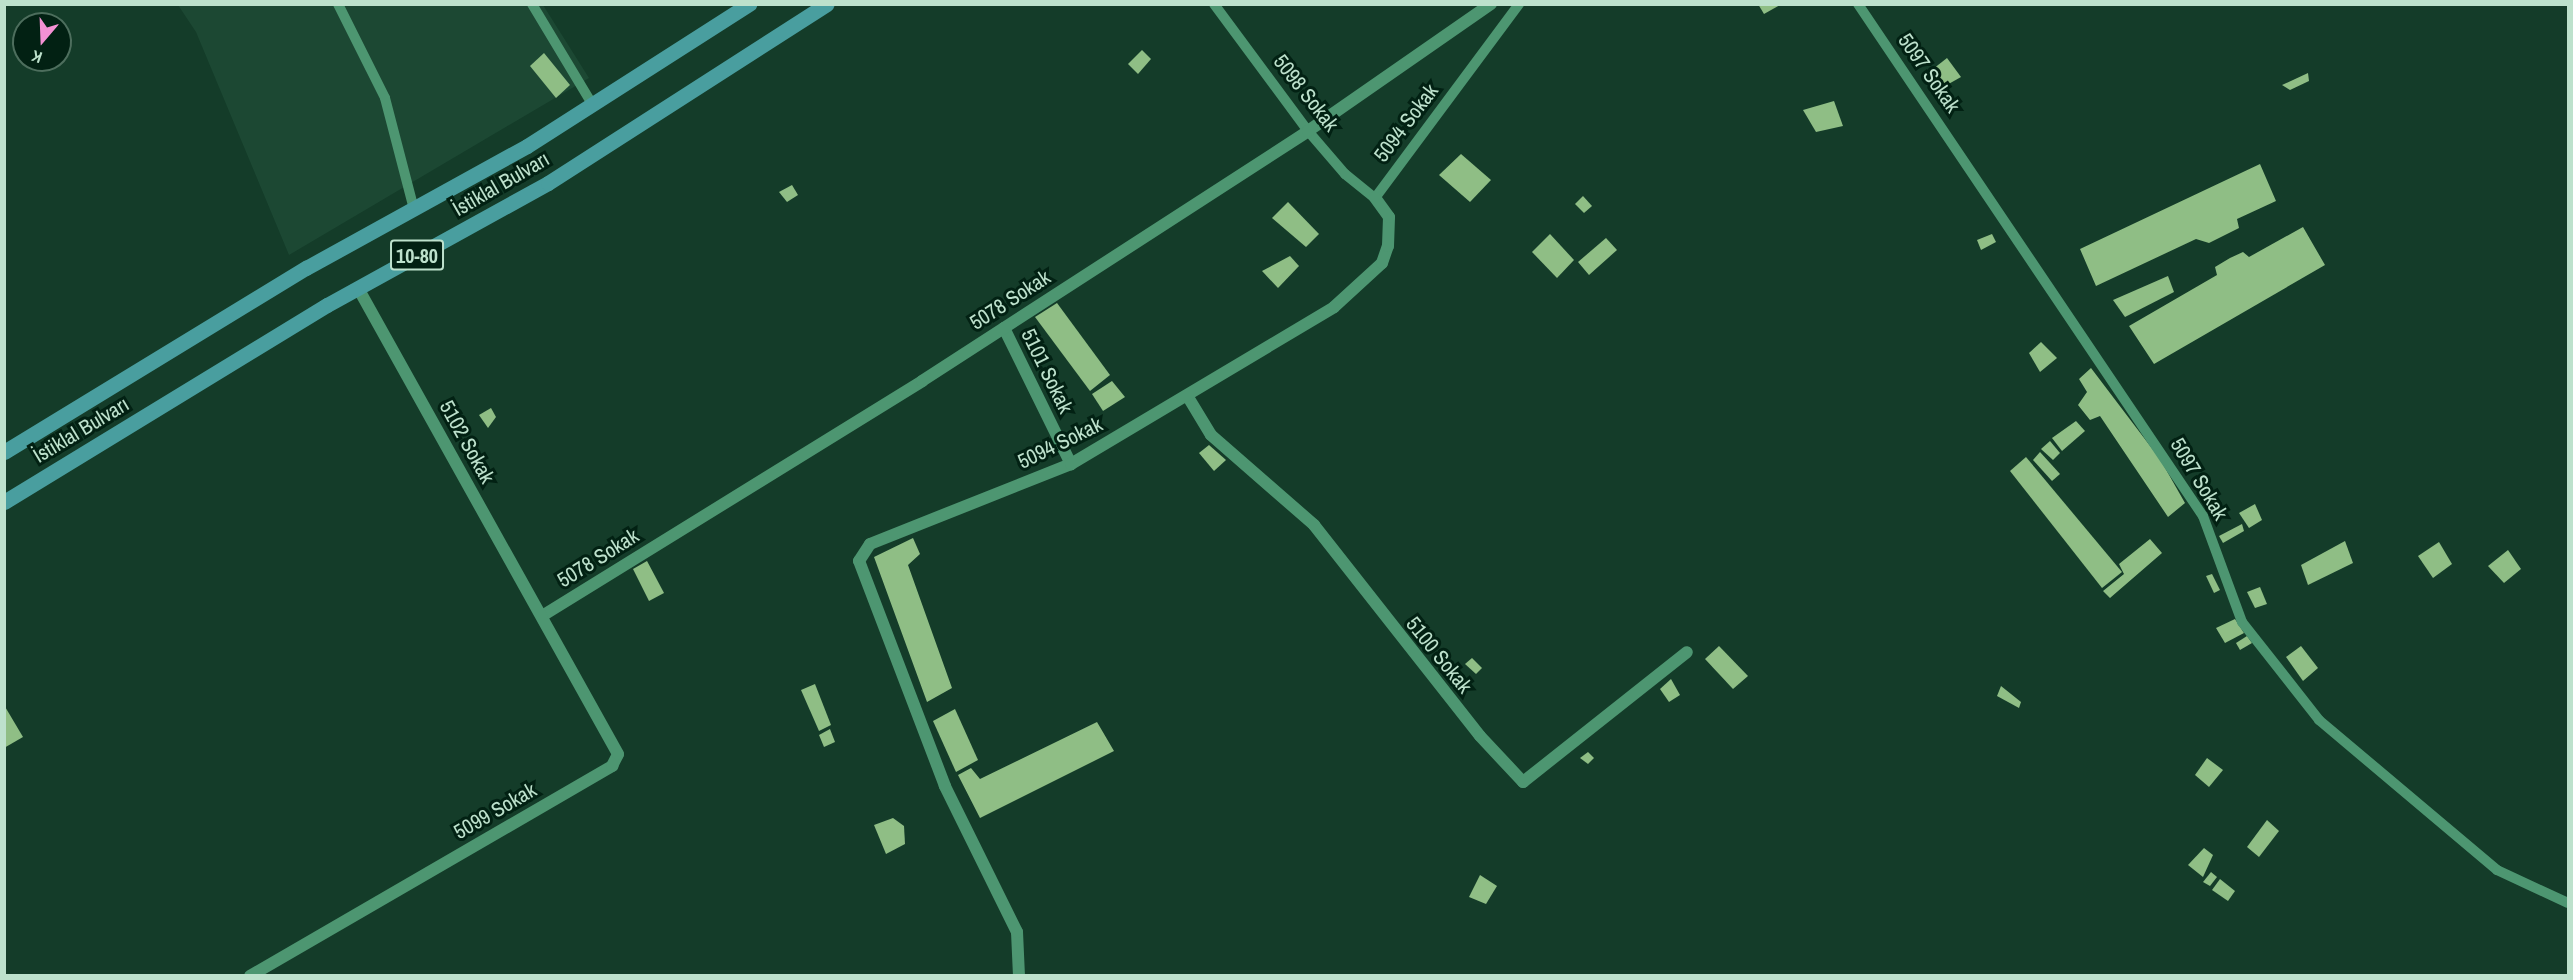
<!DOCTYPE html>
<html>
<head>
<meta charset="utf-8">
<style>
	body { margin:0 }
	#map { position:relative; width:2573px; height:980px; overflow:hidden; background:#143c29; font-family:"Archivo Narrow",sans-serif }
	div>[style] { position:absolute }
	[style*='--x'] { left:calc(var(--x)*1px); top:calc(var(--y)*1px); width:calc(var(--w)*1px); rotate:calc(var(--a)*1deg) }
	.built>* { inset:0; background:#1c4833 }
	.building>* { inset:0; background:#8fbe85 }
	.service>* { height:10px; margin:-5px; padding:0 5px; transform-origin:5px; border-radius:5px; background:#4d9671 }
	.minor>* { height:12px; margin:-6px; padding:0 6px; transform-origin:6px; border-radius:6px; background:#4d9671 }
	.primary>* { height:15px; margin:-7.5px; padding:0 7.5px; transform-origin:7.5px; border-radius:7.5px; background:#499e9f }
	span { translate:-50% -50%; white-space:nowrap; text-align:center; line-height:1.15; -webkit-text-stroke:6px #022113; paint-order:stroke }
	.shield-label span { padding:2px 4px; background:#022113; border:2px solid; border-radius:4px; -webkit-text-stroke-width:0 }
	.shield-label { font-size:20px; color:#bde1cc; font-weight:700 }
	.street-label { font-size:21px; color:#bde1cc }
	.frame { position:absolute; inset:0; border:6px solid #bde1cc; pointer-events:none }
	.north { position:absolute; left:12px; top:12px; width:60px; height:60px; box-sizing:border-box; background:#022113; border:2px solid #4d6e5d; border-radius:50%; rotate:199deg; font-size:16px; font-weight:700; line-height:24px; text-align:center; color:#bde1cc }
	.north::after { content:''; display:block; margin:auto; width:21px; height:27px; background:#f491d4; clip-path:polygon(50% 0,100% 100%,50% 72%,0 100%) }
</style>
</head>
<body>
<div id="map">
	<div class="built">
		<div style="clip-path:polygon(178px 5px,543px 5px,589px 78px,289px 255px,196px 32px)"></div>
	</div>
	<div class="building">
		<div style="clip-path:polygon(1758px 4px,1782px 4px,1764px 14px)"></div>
		<div style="clip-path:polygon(1142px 50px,1151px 59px,1138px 74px,1128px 64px)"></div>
		<div style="clip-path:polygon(544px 53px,570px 85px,556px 98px,530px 66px)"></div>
		<div style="clip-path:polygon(1947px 58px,1961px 77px,1945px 86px,1933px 69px)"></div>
		<div style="clip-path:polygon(2308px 73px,2309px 81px,2290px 90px,2282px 85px)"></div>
		<div style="clip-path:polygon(1834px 101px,1843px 126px,1816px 132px,1803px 110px)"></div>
		<div style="clip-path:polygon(1461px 154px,1491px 180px,1470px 202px,1439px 175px)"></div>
		<div style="clip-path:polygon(2260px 164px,2276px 201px,2237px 219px,2239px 228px,2209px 243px,2196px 239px,2096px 286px,2080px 249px)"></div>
		<div style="clip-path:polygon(792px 185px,798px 195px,787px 202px,779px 192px)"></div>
		<div style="clip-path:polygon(1583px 196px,1592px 206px,1584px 213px,1575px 204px)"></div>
		<div style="clip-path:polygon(1288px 202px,1319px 234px,1306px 247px,1272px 218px)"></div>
		<div style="clip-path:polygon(2303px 227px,2325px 265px,2154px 364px,2129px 326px,2217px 275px,2215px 267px,2230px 258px,2243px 252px,2249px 257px)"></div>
		<div style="clip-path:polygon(1550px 234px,1574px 260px,1557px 278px,1532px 252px)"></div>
		<div style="clip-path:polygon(1992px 234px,1996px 242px,1981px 250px,1977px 240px)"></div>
		<div style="clip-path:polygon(1606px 238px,1617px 250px,1589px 275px,1578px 262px)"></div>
		<div style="clip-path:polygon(1290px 256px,1299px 266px,1278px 288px,1262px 271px)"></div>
		<div style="clip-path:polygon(2168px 276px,2174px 292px,2125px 317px,2113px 300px)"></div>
		<div style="clip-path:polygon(1057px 303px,1110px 375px,1090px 391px,1035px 317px)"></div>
		<div style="clip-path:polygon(2041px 342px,2057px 358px,2040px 372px,2029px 353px)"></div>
		<div style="clip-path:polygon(2091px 368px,2160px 459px,2185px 503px,2168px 517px,2100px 416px,2090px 420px,2078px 405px,2087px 392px,2079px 379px)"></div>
		<div style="clip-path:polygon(1112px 381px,1125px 397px,1103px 411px,1092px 394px)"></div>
		<div style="clip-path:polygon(491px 408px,496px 417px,488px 428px,479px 415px)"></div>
		<div style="clip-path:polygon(2076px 421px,2085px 431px,2062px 451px,2052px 438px)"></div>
		<div style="clip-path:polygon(2050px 441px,2060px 453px,2053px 460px,2041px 449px)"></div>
		<div style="clip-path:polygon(1209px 445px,1226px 460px,1214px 471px,1199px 453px)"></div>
		<div style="clip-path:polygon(2040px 452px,2060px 474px,2052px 481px,2033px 460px)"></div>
		<div style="clip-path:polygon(2026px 457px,2122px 572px,2102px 588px,2010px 471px)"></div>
		<div style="clip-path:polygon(2255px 504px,2262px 520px,2249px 528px,2239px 513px)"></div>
		<div style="clip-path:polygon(2242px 524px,2244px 531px,2223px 543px,2219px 536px)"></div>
		<div style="clip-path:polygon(913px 538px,920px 554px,908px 565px,952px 688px,927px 702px,874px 557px)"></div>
		<div style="clip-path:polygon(2150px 539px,2162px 553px,2110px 598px,2103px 591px,2124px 574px,2119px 564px)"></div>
		<div style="clip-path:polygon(2345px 541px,2353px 563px,2308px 585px,2301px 565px)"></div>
		<div style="clip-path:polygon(2439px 542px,2452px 564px,2433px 578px,2418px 556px)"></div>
		<div style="clip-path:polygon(2508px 550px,2521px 569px,2504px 583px,2488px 566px)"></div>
		<div style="clip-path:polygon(647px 561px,664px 593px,649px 601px,633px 569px)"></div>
		<div style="clip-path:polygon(2212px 574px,2220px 590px,2214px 593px,2206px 576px)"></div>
		<div style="clip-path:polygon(2260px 587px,2267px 604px,2255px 608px,2247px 592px)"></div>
		<div style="clip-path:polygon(2235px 619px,2244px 633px,2225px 643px,2216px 628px)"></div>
		<div style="clip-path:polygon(2247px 636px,2252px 643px,2240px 650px,2236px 643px)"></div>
		<div style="clip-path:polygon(1719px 646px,1748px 676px,1733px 689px,1705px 659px)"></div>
		<div style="clip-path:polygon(2301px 646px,2318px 668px,2303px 681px,2286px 657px)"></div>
		<div style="clip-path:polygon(1472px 658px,1482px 668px,1476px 674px,1465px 664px)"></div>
		<div style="clip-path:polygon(1671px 679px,1680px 695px,1669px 702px,1660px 689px)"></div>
		<div style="clip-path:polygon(815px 684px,831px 725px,819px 731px,801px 690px)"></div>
		<div style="clip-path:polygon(2001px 686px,2021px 702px,2019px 708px,1997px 696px)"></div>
		<div style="clip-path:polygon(4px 705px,23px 737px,4px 748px)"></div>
		<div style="clip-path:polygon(955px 709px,978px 760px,956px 772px,933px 721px)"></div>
		<div style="clip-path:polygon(1097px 722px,1114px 751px,980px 818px,958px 775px,971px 768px,980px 779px)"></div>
		<div style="clip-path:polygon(830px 729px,835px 742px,824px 747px,819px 735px)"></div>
		<div style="clip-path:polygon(1588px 752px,1594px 758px,1588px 764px,1580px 758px)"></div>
		<div style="clip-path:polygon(2207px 758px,2223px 770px,2209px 787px,2195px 775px)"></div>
		<div style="clip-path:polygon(893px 818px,904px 826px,905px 844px,886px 854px,874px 825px)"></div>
		<div style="clip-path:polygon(2267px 820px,2279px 831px,2259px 857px,2247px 847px)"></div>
		<div style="clip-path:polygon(2204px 848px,2213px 855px,2203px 877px,2188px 865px)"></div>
		<div style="clip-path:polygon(2211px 872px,2217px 877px,2210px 886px,2203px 882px)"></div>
		<div style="clip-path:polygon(1480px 875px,1497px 886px,1486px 904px,1469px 897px)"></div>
		<div style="clip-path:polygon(2220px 879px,2235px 891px,2228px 901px,2212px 890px)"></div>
	</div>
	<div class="service">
		<div style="--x:338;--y:4;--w:105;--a:63.4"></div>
		<div style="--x:385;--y:98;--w:115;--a:75.4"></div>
		<div style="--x:532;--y:4;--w:117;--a:59"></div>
		<div style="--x:1214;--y:4;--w:158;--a:53.5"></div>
		<div style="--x:1308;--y:131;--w:57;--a:49.3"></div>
		<div style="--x:1345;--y:174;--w:38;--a:39"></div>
		<div style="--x:1375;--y:198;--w:242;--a:-53.4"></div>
		<div style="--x:1858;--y:4;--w:617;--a:56.03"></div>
		<div style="--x:2203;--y:516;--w:113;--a:69.8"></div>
		<div style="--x:2242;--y:622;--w:125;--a:51.8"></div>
		<div style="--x:2319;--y:720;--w:233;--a:40.1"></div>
		<div style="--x:2497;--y:870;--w:78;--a:24.9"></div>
	</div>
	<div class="minor">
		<div style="--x:1004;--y:328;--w:152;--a:63.8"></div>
		<div style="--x:1188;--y:397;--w:44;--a:58.8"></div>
		<div style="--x:1211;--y:435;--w:137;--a:41.1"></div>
		<div style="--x:1314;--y:525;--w:268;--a:51.8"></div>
		<div style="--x:1480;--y:736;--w:63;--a:46.9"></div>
		<div style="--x:1523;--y:782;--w:209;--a:-38.4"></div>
		<div style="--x:542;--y:616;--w:447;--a:-31.7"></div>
		<div style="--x:922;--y:381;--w:460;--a:-32.9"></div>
		<div style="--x:1308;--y:131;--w:223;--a:-34.8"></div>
		<div style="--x:250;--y:976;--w:419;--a:-30.1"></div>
		<div style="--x:612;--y:766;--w:13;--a:-63"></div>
		<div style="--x:618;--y:754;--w:534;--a:-119.16"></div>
		<div style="--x:1019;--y:976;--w:44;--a:-92.6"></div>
		<div style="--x:1017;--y:932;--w:163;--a:-116.3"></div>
		<div style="--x:945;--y:786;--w:241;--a:-110.9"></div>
		<div style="--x:859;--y:561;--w:20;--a:-57"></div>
		<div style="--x:870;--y:544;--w:216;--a:-21.7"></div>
		<div style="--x:1071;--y:464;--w:306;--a:-30.8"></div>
		<div style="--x:1334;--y:307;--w:65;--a:-42.5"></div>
		<div style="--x:1382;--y:263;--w:18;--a:-71"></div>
		<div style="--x:1388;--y:246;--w:29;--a:-88"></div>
		<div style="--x:1389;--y:217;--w:24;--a:-126"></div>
	</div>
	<div class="primary">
		<div style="--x:4;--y:452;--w:354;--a:-31.4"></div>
		<div style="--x:306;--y:268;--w:252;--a:-28.9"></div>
		<div style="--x:527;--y:146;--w:264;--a:-32.6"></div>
		<div style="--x:4;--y:502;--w:378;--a:-31.4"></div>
		<div style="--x:327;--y:305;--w:252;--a:-28.9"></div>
		<div style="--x:548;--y:183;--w:331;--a:-32.7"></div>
	</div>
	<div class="shield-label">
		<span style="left:417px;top:255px">10-80</span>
	</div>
	<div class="street-label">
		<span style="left:1929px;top:73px;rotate:55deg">5097 Sokak</span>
		<span style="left:1306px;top:93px;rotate:52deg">5098 Sokak</span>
		<span style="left:1406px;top:123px;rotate:-53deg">5094 Sokak</span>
		<span style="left:501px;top:184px;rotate:-30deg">İstiklal Bulvarı</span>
		<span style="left:1010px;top:300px;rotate:-33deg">5078 Sokak</span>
		<span style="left:1047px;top:371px;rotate:64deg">5101 Sokak</span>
		<span style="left:81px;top:430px;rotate:-31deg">İstiklal Bulvarı</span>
		<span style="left:467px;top:442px;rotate:61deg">5102 Sokak</span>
		<span style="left:1060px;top:443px;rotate:-26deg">5094 Sokak</span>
		<span style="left:2199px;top:479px;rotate:59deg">5097 Sokak</span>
		<span style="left:598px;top:558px;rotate:-32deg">5078 Sokak</span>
		<span style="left:1439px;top:655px;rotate:51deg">5100 Sokak</span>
		<span style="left:495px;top:811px;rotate:-30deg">5099 Sokak</span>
	</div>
	<div class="frame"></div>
	<div class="north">K</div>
</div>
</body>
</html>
